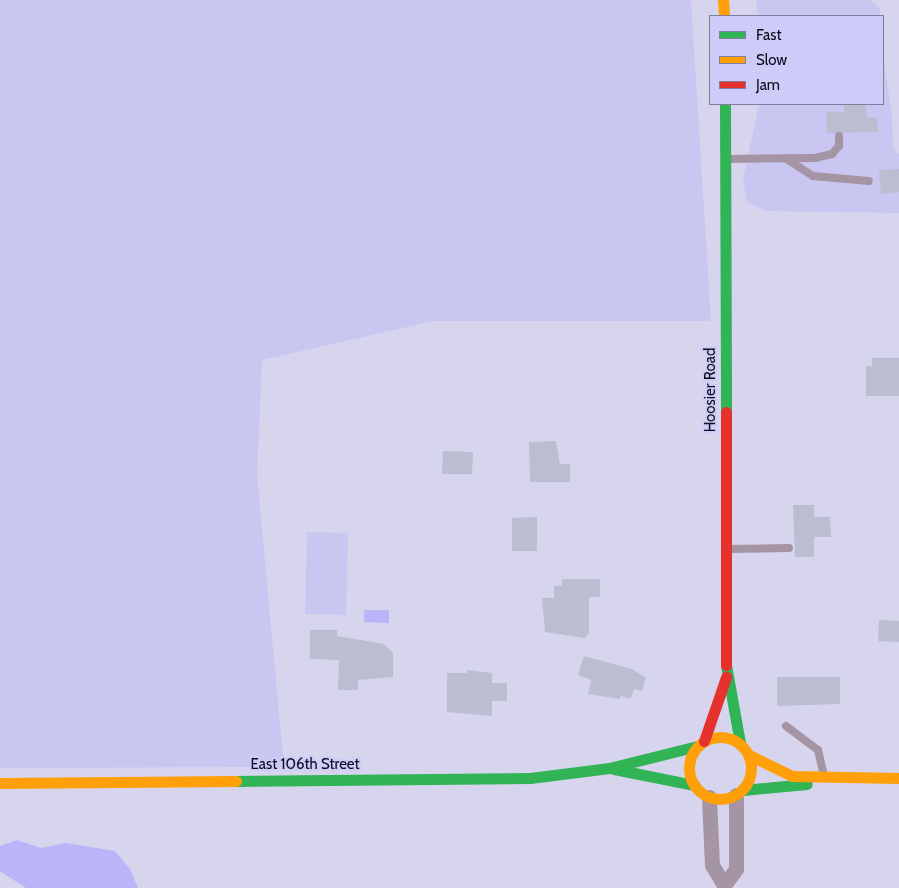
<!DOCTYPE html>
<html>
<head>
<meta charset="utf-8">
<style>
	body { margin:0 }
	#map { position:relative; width:899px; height:888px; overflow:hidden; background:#d6d5ed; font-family:Cabin,sans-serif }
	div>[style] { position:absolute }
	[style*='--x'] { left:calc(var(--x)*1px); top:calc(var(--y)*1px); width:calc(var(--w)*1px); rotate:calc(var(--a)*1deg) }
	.green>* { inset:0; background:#c9c6f2 }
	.water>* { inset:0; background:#bab4f9 }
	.building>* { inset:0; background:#bbbed0 }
	.lane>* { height:8px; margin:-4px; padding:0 4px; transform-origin:4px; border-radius:4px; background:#a594a3 }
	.street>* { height:15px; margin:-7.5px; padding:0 7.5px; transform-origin:7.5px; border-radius:7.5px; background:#a594a3 }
	.fast>* { height:11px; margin:-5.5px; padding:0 5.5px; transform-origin:5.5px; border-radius:5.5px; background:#30b455 }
	.slow>* { height:11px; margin:-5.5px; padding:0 5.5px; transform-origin:5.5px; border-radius:5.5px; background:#ff9f0a }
	.slow>.ring { margin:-5.5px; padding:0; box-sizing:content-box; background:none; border:11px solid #ff9f0a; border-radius:50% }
	.jam>* { height:11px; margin:-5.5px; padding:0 5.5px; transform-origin:5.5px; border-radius:5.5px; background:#e5322d }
	span { translate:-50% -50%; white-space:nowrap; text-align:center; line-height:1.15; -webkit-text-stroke:4px #cdcbf7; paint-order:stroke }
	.street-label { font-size:15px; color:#0c0a19 }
	.legend { position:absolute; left:709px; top:15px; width:175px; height:90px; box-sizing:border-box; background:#cdcbf7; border:1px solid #807e9e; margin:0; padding:6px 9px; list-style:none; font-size:15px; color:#0c0a19 }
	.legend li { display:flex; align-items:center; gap:10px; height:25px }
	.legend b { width:25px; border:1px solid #807e9e }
</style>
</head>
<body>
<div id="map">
	<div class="green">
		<div style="clip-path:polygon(0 0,691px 0,711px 321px,433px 321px,262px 360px,257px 474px,284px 767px,0 768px)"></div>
		<div style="clip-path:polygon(756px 0,870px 0,880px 8px,880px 16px,758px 16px)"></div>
		<div style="clip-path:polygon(883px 57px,892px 113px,893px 147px,899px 154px,899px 213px,765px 211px,747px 202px,743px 180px,759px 104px,883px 104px)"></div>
		<div style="clip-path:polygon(307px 532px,348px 533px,346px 615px,305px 614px)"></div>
	</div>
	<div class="water">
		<div style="clip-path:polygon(364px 610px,389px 610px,389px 623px,364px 622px)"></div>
		<div style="clip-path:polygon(17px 840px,41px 848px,66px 843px,115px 851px,130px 869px,138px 888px,26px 888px,0 871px,0 846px)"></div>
	</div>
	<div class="building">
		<div style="clip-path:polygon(844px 104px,866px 104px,867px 118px,877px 118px,878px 132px,827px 133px,826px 112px,844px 112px)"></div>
		<div style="clip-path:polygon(899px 169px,899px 192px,881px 194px,879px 170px)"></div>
		<div style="clip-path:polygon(872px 358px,899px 358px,899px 396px,866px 396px,866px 366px,872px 366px)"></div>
		<div style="clip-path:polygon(556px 441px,560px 464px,570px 464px,570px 482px,530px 482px,529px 442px)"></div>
		<div style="clip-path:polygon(443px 451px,473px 452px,472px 474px,442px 474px)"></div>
		<div style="clip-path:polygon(793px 505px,814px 505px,814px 517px,830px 517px,831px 537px,814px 537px,814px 557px,795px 557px)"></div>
		<div style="clip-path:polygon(537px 517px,537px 551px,512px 551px,512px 518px)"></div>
		<div style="clip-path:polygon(562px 579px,600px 579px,600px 597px,589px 597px,589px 633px,584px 638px,545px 632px,542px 598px,554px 598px,554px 586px,562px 586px)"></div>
		<div style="clip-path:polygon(879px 620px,899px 621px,899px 642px,878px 641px)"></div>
		<div style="clip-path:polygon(310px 630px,337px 630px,337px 636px,384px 644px,393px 653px,393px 677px,358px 680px,358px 690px,338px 690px,339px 660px,310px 659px)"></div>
		<div style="clip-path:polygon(584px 656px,632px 669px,646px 678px,642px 691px,634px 689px,630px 699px,621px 696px,620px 699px,588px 694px,591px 680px,578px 675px)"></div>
		<div style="clip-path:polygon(467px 670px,492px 673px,492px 683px,507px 683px,507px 701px,492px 701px,492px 716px,447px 712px,447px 673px,467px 673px)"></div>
		<div style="clip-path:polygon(777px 677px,840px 677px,840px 704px,777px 706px)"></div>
	</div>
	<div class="lane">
		<div style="--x:785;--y:158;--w:33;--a:33"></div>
		<div style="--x:813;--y:176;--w:56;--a:5.1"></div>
		<div style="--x:727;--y:159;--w:88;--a:-0.7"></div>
		<div style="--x:815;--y:158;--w:17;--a:-13"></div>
		<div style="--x:832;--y:154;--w:11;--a:-49"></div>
		<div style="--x:839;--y:146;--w:10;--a:-90"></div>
		<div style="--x:728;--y:549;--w:61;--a:-0.9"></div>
		<div style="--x:786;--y:726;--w:40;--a:37"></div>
		<div style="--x:818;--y:750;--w:26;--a:77"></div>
	</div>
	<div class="street">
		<div style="--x:709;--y:797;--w:68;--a:87.5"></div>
		<div style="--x:712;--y:865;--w:23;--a:59"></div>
		<div style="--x:724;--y:885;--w:20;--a:-53"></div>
		<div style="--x:736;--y:869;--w:74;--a:-90"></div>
	</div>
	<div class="fast">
		<div style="--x:725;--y:104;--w:308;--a:89.8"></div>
		<div style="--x:726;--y:665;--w:79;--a:79.8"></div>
		<div style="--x:614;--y:769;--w:82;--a:11.3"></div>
		<div style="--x:236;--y:781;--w:294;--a:-0.6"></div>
		<div style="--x:530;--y:778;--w:80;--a:-7.2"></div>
		<div style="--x:609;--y:768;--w:91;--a:-14"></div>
		<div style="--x:743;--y:790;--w:64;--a:-5.4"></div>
	</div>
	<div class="slow">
		<div style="--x:723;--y:0;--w:16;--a:86"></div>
		<div class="ring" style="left:689px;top:737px;width:51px;height:51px"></div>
		<div style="--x:749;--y:755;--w:48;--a:26"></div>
		<div style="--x:792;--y:776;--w:107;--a:1.1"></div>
		<div style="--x:0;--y:783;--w:236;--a:-0.5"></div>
	</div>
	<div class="jam">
		<div style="--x:726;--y:412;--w:253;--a:90"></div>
		<div style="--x:704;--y:741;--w:68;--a:-71"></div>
	</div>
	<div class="street-label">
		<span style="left:711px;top:390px;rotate:-90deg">Hoosier Road</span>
		<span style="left:305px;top:765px">East 106th Street</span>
	</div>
	<ul class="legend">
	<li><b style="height:6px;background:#30b455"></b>Fast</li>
	<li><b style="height:6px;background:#ff9f0a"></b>Slow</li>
	<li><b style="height:6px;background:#e5322d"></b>Jam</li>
	</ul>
</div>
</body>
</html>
